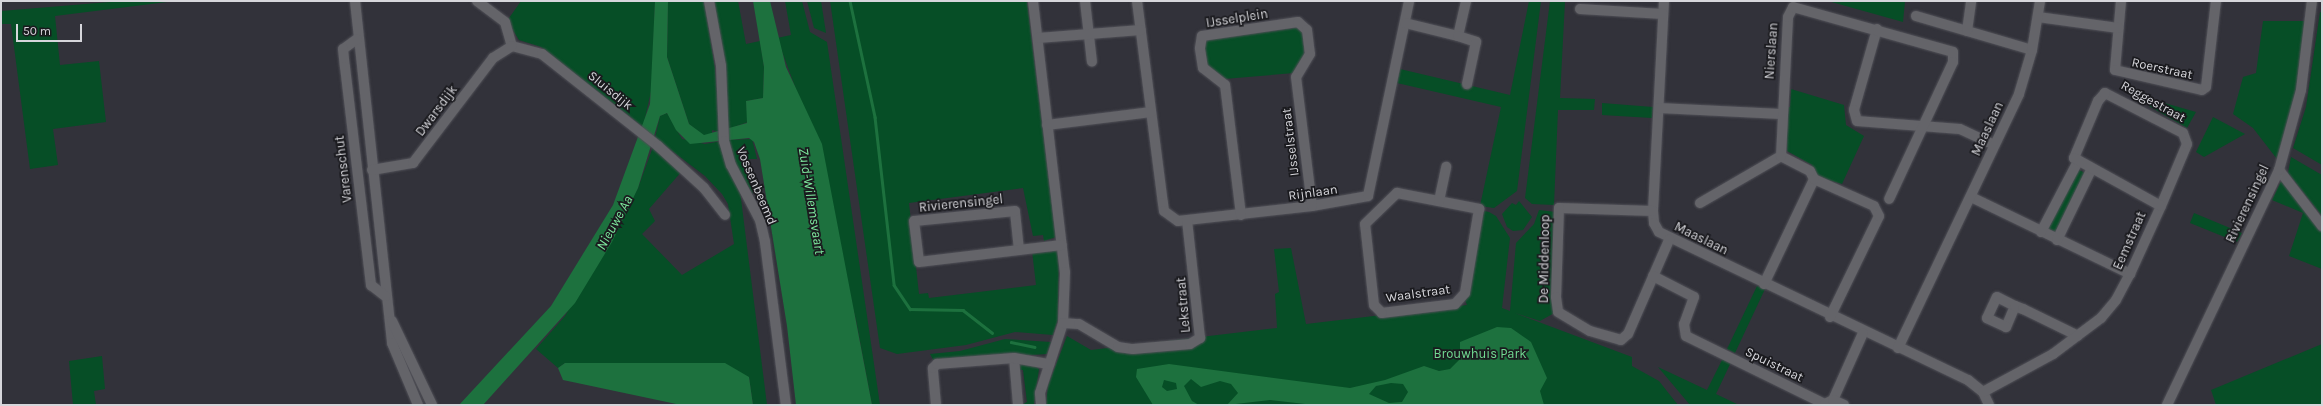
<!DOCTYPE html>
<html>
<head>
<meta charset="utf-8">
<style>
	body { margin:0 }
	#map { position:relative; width:2323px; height:406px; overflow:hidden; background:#32323a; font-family:Karla,sans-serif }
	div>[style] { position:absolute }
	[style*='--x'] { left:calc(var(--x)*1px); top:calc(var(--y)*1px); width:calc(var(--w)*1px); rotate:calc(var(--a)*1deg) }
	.green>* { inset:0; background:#064e26 }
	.water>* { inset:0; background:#1d713e }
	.stream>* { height:2.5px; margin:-1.25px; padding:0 1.25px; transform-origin:1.25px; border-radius:1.25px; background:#1d713e }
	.roads { filter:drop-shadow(0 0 1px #505057) drop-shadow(0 0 1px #505057) }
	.minor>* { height:10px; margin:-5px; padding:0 5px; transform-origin:5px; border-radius:5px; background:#646469 }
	span { translate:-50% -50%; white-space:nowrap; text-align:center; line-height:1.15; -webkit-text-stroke:3.5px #1a1a1e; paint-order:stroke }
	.street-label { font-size:13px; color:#d6d6db }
	.park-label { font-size:13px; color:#72dc93 }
	.water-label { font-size:14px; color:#7de79d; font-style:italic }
	.frame { position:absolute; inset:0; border:2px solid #d6d6db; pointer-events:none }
	.scale { position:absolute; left:16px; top:24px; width:66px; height:18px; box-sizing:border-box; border:2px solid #d6d6db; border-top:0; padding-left:5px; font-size:12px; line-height:14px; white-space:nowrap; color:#d6d6db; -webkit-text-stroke:3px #1a1a1e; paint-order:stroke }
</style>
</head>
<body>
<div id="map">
	<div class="green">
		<div style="clip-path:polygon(122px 1px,175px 1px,55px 16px,60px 65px,99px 61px,106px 122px,53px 129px,58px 165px,30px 169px,11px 24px,1px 24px,1px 11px)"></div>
		<div style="clip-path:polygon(521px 1px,655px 1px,652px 87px,643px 127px,541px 47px,519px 40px,507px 21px)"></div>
		<div style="clip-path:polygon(668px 1px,704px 1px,715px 68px,720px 132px,712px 130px,712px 134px,704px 136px,689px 124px,667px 57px)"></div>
		<div style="clip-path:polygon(714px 1px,738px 1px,746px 44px,760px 41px,764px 67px,763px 98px,746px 101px,748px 122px,725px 130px)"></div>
		<div style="clip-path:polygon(785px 1px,802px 1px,810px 32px,827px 42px,880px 405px,872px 405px,856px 320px,797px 92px,777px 38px,791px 35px)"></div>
		<div style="clip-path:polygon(807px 1px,821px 1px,826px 33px,814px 28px)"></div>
		<div style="clip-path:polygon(830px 1px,1027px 1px,1056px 237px,1044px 241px,1043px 235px,1033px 236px,1023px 188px,909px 203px,919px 294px,928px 293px,929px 298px,1036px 285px,1032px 251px,1059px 250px,1058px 320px,1053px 335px,1015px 332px,966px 345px,897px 354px,880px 348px)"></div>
		<div style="clip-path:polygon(1529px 1px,1541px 1px,1517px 191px,1494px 208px,1480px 206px,1501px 107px,1397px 83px,1400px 69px,1510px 95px)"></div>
		<div style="clip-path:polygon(1550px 1px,1565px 1px,1560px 98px,1595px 99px,1594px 110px,1558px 110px,1554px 205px,1532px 204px,1525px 198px)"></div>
		<div style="clip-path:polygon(1828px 1px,1905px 1px,1903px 22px)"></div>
		<div style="clip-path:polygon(2320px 12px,2322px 13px,2322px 165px,2293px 148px,2306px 107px)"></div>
		<div style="clip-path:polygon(2263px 21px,2308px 21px,2303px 66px,2277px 159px,2253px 128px,2233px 114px,2243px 77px,2256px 73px)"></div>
		<div style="clip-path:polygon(1302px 27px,1305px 57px,1294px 73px,1224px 79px,1206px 66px,1203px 39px)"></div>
		<div style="clip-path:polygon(1791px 89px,1844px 105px,1846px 125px,1864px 136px,1842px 184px,1818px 177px,1810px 168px,1812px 165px,1787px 151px,1786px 107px,1790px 107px)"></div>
		<div style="clip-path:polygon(2154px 100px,2196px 112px,2187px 128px,2149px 106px)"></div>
		<div style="clip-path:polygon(1602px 103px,1653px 107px,1652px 118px,1602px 115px)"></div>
		<div style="clip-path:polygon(667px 113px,682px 139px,705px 144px,722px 141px,740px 191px,767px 405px,753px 405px,749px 377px,565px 363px,558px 368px,536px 349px,565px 316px,638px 188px,653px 147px,682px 171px,649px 209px,655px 221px,642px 234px,682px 275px,734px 244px,728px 204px,722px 194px,705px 176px,655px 138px,660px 116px)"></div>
		<div style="clip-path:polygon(2213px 117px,2245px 134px,2204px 157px,2196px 152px)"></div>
		<div style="clip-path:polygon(752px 139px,757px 159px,749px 159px,753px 194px,734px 165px,728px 140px)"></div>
		<div style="clip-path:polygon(2291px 157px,2322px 175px,2322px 216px,2288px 173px)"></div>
		<div style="clip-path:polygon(2077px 169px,2087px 174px,2058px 234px,2048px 229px)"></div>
		<div style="clip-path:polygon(2282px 179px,2322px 231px,2322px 269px,2289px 256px,2303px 213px,2272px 200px)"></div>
		<div style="clip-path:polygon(1519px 201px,1532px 217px,1523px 230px,1513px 231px,1507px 227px,1502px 214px,1512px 203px,1516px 205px)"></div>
		<div style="clip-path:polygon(1539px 210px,1556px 212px,1556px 312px,1540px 321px,1515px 313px,1632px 357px,1632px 366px,1659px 381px,1678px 405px,1046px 405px,1048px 385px,1067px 336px,1091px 350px,1277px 328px,1275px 294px,1279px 292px,1274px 249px,1291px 248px,1306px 324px,1467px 305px,1465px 300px,1484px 211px,1489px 212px,1496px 216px,1510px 238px,1502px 308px,1510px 311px,1516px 243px,1534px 224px)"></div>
		<div style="clip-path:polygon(2194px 213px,2242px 233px,2237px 242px,2190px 223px)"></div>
		<div style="clip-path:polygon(1757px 286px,1765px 289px,1735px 353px,1727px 349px)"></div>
		<div style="clip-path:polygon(1005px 339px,1051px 342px,1047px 354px,934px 361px,930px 354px,960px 351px)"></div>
		<div style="clip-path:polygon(2322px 344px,2322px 405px,2216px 405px,2211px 390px)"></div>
		<div style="clip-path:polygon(102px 356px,105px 389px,94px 391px,96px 405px,73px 405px,69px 361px)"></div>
		<div style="clip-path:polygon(1724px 356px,1732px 360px,1716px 394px,1739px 405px,1690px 405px,1658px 367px,1707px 390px)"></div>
		<div style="clip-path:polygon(1021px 362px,1034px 364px,1039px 369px,1034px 405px,1021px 405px,1027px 402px,1023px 370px,1018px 370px)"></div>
	</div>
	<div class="water">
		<div style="clip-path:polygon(655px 1px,668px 1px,667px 57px,689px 124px,704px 135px,747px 123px,746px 101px,763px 98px,764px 67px,753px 1px,770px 1px,786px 67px,822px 144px,872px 405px,796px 405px,787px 326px,760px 159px,754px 142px,749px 138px,690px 144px,676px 130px,667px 113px,660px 116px,638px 188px,612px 242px,575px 303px,483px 405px,459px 405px,551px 306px,613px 205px,650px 104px)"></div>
		<div style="clip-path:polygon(evenodd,1497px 327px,1511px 328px,1531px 342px,1547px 378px,1540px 391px,1544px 405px,1314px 405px,1270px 400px,1227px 405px,1238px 393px,1231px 384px,1220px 381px,1201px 387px,1191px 379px,1184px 386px,1192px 401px,1199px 405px,1153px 405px,1136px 377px,1137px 369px,1169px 364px,1350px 388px,1385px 380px,1424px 366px,1439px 371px,1450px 369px,1460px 359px,1460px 342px,1497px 327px,1164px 380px,1176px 383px,1177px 389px,1167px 391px,1162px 387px,1164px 380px,1497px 327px,1391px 383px,1403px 384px,1408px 392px,1402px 402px,1389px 403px,1369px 394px,1376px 386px,1391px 383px)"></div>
		<div style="clip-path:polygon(565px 363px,725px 363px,749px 377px,753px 405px,681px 405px,563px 380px,558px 368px)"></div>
	</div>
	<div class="stream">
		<div style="--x:850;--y:1;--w:119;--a:77.8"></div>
		<div style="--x:875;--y:117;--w:169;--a:83.5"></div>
		<div style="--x:894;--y:285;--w:29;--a:56"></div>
		<div style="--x:910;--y:309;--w:53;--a:1.1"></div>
		<div style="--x:963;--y:310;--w:37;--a:38"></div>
		<div style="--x:1011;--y:342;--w:24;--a:12"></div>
	</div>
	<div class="roads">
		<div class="minor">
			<div style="--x:355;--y:1;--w:344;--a:83.8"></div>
			<div style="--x:392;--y:343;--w:67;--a:67.2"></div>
			<div style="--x:477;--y:1;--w:35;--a:37"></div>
			<div style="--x:505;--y:22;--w:25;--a:74"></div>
			<div style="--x:512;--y:46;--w:31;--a:15"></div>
			<div style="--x:542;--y:54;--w:148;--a:38.4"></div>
			<div style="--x:658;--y:146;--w:62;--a:42.4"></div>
			<div style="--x:704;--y:188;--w:34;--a:52"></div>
			<div style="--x:709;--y:1;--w:66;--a:79.5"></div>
			<div style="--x:721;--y:66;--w:75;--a:87.7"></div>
			<div style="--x:724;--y:141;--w:25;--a:74"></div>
			<div style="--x:731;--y:165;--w:62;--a:62.2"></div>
			<div style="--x:760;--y:220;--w:23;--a:77"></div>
			<div style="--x:765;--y:242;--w:164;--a:82.7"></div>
			<div style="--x:1033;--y:1;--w:273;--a:83.3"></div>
			<div style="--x:1065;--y:272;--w:51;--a:92.2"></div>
			<div style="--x:1063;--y:323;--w:74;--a:108.2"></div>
			<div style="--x:1040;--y:393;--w:12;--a:85"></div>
			<div style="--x:1085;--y:1;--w:61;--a:83.5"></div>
			<div style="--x:1137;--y:1;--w:204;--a:82.7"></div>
			<div style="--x:1163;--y:203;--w:8;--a:83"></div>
			<div style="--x:1164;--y:211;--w:17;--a:36"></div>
			<div style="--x:1178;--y:221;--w:135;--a:-6.4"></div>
			<div style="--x:1312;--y:206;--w:57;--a:-10.1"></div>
			<div style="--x:1368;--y:196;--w:199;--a:-78.1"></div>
			<div style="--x:1664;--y:1;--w:210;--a:93"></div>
			<div style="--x:1653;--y:211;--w:12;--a:85"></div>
			<div style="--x:1654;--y:223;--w:10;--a:61"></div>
			<div style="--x:1659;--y:232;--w:343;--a:25.6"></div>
			<div style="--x:1968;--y:380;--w:19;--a:39"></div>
			<div style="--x:1983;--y:392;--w:14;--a:65"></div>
			<div style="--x:2121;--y:1;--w:69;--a:95"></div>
			<div style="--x:2115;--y:70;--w:89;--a:12.9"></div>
			<div style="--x:2202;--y:90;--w:5;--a:-37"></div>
			<div style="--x:2206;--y:87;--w:87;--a:-83.4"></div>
			<div style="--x:1580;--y:9;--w:83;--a:3.4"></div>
			<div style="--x:1916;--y:16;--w:121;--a:16.3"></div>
			<div style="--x:2038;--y:17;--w:81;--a:7.8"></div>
			<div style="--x:1405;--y:23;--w:55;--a:13.8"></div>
			<div style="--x:1458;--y:36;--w:36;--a:-77"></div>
			<div style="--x:1877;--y:29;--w:84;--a:105.9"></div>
			<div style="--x:1854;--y:110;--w:11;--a:75"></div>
			<div style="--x:1857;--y:121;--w:103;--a:4.4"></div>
			<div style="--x:1960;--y:129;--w:38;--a:25"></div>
			<div style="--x:1967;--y:31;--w:30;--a:-82"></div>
			<div style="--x:1458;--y:36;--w:19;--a:18"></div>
			<div style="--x:1476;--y:42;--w:43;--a:102.1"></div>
			<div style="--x:1038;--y:38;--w:103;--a:-4.4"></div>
			<div style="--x:357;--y:39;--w:17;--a:144"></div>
			<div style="--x:343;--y:49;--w:18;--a:84"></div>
			<div style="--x:345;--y:67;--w:220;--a:83.2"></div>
			<div style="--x:371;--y:285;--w:18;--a:38"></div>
			<div style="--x:1659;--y:108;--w:122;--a:2.8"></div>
			<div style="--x:1047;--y:125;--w:105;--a:-7.1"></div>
			<div style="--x:372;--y:170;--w:42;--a:-9.7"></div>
			<div style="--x:413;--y:163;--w:132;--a:-52.7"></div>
			<div style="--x:493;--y:58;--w:22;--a:-32"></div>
			<div style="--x:2279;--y:170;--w:71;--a:52.5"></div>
			<div style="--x:1397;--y:193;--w:84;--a:11"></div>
			<div style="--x:1479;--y:209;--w:85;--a:99.5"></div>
			<div style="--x:1465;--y:293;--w:15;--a:132"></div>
			<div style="--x:1455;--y:304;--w:74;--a:173"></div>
			<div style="--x:1382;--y:313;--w:11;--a:-135"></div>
			<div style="--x:1374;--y:305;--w:81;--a:-96.3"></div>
			<div style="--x:1365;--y:224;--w:45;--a:-44.1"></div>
			<div style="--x:1971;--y:197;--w:177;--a:25.8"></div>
			<div style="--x:1439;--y:201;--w:35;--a:-78"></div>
			<div style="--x:1700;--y:203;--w:94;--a:-30.1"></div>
			<div style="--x:1653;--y:211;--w:94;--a:-178.2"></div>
			<div style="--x:1559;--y:208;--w:89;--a:91.9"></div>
			<div style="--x:1556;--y:297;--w:15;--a:82"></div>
			<div style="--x:1558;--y:312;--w:37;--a:31"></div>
			<div style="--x:1590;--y:331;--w:32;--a:16"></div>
			<div style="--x:1621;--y:340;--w:9;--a:-41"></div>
			<div style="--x:1628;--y:334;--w:103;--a:-66.4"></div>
			<div style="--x:1241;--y:215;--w:131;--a:-97"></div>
			<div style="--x:1225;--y:85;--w:28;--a:-142"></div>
			<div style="--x:1203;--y:68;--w:20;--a:-99"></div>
			<div style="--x:1200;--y:48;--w:12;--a:-81"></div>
			<div style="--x:1202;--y:36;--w:97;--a:-8.3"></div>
			<div style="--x:1298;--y:22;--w:12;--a:42"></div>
			<div style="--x:1307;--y:30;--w:24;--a:83"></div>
			<div style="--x:1310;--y:54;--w:27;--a:121"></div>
			<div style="--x:1296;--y:77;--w:130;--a:82.9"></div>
			<div style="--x:2041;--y:232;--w:78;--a:-62.4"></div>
			<div style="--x:2057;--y:240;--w:78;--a:-64.1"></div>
			<div style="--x:1019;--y:250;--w:39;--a:-96"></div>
			<div style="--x:1015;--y:211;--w:101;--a:174.3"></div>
			<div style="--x:914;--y:221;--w:41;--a:83"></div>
			<div style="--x:919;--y:262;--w:101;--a:-6.8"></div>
			<div style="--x:1019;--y:250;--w:43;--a:-6.6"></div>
			<div style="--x:1653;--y:276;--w:46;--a:27.1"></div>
			<div style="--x:1694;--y:297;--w:29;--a:110"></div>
			<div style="--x:1684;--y:324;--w:12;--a:81"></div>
			<div style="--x:1686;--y:336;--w:155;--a:26.1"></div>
			<div style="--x:1825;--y:404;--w:9;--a:-27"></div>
			<div style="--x:1833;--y:400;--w:73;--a:-65.9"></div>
			<div style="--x:1764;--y:284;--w:116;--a:-64.5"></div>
			<div style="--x:2015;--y:306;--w:23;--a:113"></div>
			<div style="--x:2006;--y:327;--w:21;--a:-155"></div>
			<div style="--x:1987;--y:318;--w:23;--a:-65"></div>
			<div style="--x:1997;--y:297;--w:20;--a:27"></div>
			<div style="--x:2015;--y:306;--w:9;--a:21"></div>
			<div style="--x:2023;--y:309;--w:61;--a:26.1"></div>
			<div style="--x:1830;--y:317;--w:112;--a:-64.1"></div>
			<div style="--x:1879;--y:216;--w:11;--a:-117"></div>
			<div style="--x:1874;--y:206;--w:66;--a:-155.8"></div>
			<div style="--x:1814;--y:179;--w:9;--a:-117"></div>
			<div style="--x:1810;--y:171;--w:33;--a:-153"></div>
			<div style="--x:1781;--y:156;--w:139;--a:-87.1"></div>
			<div style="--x:1788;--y:17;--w:11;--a:-63"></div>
			<div style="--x:1793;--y:7;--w:166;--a:15.7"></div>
			<div style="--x:1953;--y:52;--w:10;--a:90"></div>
			<div style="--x:1953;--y:62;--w:151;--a:115"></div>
			<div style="--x:392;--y:321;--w:93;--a:64.5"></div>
			<div style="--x:1063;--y:323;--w:16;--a:4"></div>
			<div style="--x:1079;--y:324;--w:45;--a:30.5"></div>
			<div style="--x:1118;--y:347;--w:15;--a:8"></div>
			<div style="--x:1133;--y:349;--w:57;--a:-5"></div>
			<div style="--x:1190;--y:344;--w:12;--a:-31"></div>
			<div style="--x:1200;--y:338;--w:118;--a:-96.3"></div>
			<div style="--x:1898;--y:348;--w:281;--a:-64.5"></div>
			<div style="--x:2019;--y:94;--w:46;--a:-73.5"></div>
			<div style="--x:2032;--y:50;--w:50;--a:-80.7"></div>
			<div style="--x:1014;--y:358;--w:47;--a:85.1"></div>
			<div style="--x:1983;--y:392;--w:80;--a:-28.5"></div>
			<div style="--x:2053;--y:354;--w:60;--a:-36.9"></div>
			<div style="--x:2101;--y:318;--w:23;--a:-50"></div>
			<div style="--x:2116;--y:300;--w:30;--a:-62"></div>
			<div style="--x:2130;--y:274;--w:75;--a:-65.5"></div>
			<div style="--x:2161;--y:206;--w:67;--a:-67.2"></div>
			<div style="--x:2187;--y:144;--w:12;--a:-110"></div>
			<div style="--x:2183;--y:133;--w:88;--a:-152.9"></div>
			<div style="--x:2105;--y:93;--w:11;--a:131"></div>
			<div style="--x:2098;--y:101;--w:62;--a:112.8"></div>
			<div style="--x:2074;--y:158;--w:99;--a:28.9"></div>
			<div style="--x:1833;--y:400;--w:12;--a:24"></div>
			<div style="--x:936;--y:405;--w:37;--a:-95"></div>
			<div style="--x:933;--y:368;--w:6;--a:-45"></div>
			<div style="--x:937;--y:364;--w:77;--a:-4.5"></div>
			<div style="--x:1014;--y:358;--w:36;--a:10"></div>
			<div style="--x:2167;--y:405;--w:260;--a:-64.5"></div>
			<div style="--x:2279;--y:170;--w:83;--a:-74.6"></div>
			<div style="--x:2301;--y:90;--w:90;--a:-83"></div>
		</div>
	</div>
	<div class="street-label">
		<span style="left:1237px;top:19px;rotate:-9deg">IJsselplein</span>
		<span style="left:1772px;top:51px;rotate:-86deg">Nierslaan</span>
		<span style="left:2162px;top:69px;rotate:12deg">Roerstraat</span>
		<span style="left:610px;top:91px;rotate:39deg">Sluisdijk</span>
		<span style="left:2153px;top:102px;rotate:29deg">Reggestraat</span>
		<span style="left:437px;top:111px;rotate:-53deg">Dwarsdijk</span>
		<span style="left:1988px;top:129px;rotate:-65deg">Maaslaan</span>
		<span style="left:1291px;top:142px;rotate:-97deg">IJsselstraat</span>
		<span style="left:344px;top:169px;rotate:-97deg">Varenschut</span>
		<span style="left:756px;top:186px;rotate:67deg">Vossenbeemd</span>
		<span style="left:1313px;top:193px;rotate:-8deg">Rijnlaan</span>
		<span style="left:961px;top:204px;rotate:-6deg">Rivierensingel</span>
		<span style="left:2248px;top:204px;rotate:-65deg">Rivierensingel</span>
		<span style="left:1701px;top:239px;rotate:26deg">Maaslaan</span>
		<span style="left:2130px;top:241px;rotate:-66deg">Eemstraat</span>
		<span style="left:1545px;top:259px;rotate:-89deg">De Middenloop</span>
		<span style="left:1418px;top:294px;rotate:-8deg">Waalstraat</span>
		<span style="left:1184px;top:305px;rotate:-95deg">Lekstraat</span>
		<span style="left:1774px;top:365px;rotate:26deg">Spuistraat</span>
	</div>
	<div class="park-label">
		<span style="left:1480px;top:354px">Brouwhuis Park</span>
	</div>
	<div class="water-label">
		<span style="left:811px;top:201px;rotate:81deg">Zuid-Willemsvaart</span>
		<span style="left:615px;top:223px;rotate:-61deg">Nieuwe Aa</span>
	</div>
	<div class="frame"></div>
	<div class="scale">50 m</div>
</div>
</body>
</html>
